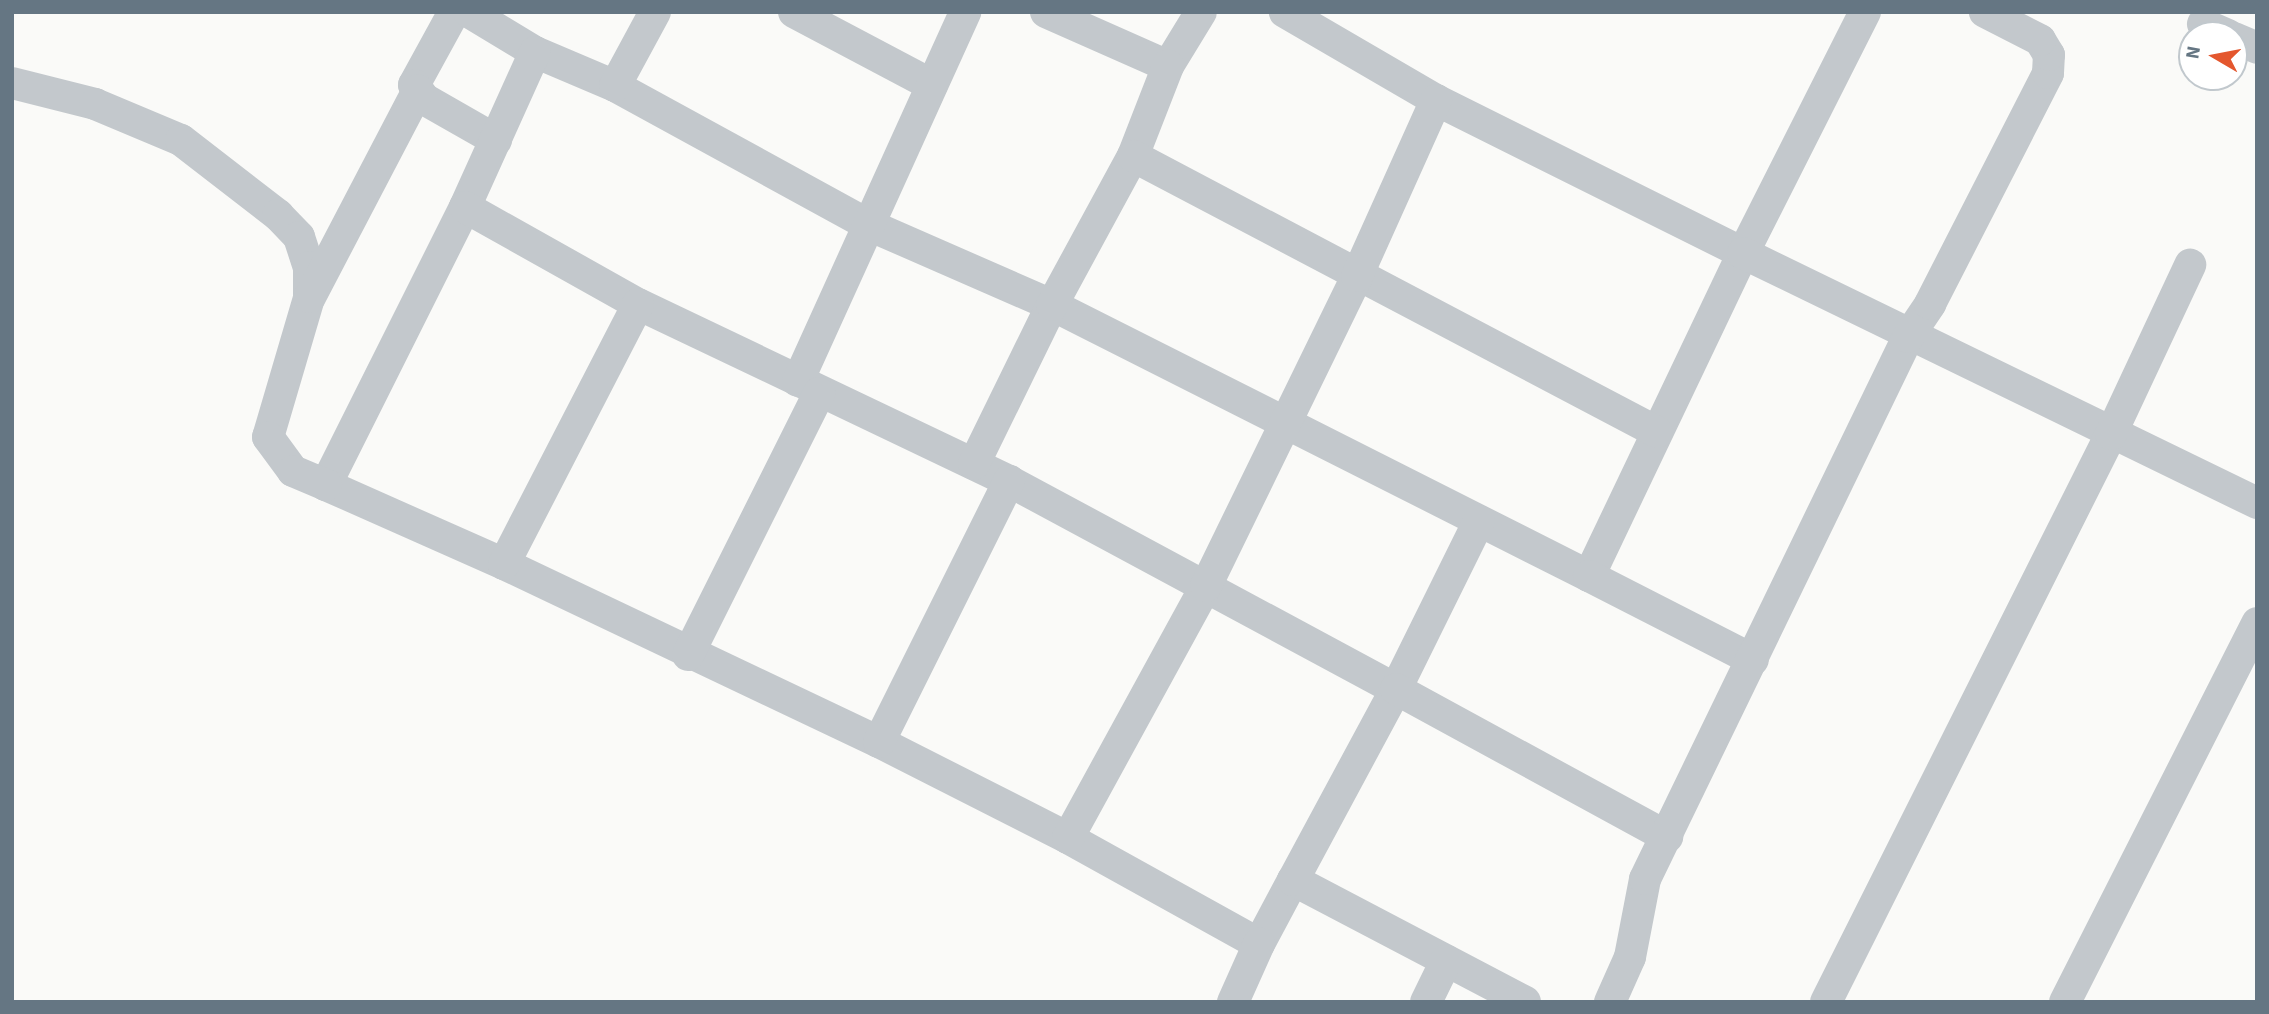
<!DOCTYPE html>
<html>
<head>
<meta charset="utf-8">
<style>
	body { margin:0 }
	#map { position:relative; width:2269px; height:1014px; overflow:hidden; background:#fafaf8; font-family:"Source Sans 3",sans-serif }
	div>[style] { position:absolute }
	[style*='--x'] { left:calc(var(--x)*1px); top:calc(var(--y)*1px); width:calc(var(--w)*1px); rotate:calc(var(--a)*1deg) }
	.minor>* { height:32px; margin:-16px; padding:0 16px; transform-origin:16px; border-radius:16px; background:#c3c8cc }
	span { translate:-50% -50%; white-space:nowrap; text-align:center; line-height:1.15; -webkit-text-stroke:7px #fff; paint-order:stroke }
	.frame { position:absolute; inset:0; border:14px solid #657683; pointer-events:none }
	.north { position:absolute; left:2178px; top:21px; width:70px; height:70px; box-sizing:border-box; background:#fff; border:2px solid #c1c8cd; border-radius:50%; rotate:280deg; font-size:19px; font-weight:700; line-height:28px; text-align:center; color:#657683 }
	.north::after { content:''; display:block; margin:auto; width:24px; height:32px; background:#e4572e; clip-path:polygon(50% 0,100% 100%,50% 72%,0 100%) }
</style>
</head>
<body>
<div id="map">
	<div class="minor">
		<div style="--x:454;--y:12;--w:83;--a:118.7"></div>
		<div style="--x:414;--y:85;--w:17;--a:54"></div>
		<div style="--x:424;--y:99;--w:83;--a:29.7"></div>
		<div style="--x:469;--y:12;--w:77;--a:31.2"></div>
		<div style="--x:535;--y:52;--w:87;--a:23"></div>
		<div style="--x:615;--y:86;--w:292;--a:28.7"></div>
		<div style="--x:871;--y:226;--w:197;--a:23.6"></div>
		<div style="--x:1052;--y:305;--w:602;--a:26.78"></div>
		<div style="--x:1589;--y:576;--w:358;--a:-64.5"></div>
		<div style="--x:1743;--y:253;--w:343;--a:-153.5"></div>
		<div style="--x:1436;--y:100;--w:175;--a:-149.8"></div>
		<div style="--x:794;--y:12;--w:156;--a:27.9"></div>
		<div style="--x:1046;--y:12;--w:133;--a:23.9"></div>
		<div style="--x:1168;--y:66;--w:63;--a:-58.6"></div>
		<div style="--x:1865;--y:12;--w:270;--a:116.8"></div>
		<div style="--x:1743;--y:253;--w:572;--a:25.94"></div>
		<div style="--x:2203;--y:24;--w:27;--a:24"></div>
		<div style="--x:2234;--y:38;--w:25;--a:23"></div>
		<div style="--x:535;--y:52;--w:170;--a:114.3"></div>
		<div style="--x:465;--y:207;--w:311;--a:116.6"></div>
		<div style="--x:326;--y:485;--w:195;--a:23.9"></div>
		<div style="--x:504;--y:564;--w:415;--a:25.4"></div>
		<div style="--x:879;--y:742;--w:212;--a:26.9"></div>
		<div style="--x:1068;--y:838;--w:218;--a:29"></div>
		<div style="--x:1259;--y:944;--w:72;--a:-62"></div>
		<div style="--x:1293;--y:880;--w:262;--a:27.7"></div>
		<div style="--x:12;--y:83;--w:86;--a:14.2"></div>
		<div style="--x:95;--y:104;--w:93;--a:22.7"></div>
		<div style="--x:181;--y:140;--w:123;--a:37.7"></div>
		<div style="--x:278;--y:215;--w:30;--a:46"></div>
		<div style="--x:299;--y:237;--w:32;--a:72"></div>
		<div style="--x:309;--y:267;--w:31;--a:90"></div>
		<div style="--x:309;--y:298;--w:145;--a:106.4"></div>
		<div style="--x:268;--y:437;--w:42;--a:53.7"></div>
		<div style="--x:293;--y:471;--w:36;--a:23"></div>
		<div style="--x:615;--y:86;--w:84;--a:-61.6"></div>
		<div style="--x:1133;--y:156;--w:97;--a:-68.7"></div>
		<div style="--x:465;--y:207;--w:198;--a:29.3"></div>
		<div style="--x:638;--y:304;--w:411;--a:25.5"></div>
		<div style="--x:1009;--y:481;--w:439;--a:28.3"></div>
		<div style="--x:1396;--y:689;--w:217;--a:118.3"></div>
		<div style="--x:310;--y:297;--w:233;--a:-62.4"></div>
		<div style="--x:798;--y:381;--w:405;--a:-65.6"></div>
		<div style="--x:974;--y:464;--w:177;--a:-63.9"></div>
		<div style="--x:1052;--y:305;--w:170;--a:-61.5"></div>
		<div style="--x:1133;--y:156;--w:592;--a:27.78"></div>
		<div style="--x:1479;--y:521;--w:187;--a:116.3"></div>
		<div style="--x:1396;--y:689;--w:309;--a:28.6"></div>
		<div style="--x:504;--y:564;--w:292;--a:-62.7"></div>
		<div style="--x:1589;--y:576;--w:184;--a:27.1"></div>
		<div style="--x:688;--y:655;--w:293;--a:-63.4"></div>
		<div style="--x:879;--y:742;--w:292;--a:-63.5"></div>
		<div style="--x:1068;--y:838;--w:287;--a:-61.3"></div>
		<div style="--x:1206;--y:586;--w:345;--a:-64"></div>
		<div style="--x:1357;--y:276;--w:193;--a:-65.8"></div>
		<div style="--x:1233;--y:1002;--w:64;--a:-65.9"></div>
		<div style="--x:1426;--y:1002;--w:46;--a:-64"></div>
		<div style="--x:1610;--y:1002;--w:49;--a:-66"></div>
		<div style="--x:1630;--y:957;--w:79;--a:-79.1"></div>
		<div style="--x:1645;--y:879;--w:602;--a:-64.12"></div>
		<div style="--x:1908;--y:337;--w:40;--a:-56"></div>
		<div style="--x:1930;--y:304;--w:259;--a:-62.9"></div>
		<div style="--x:2048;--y:73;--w:18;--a:-87"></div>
		<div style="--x:2049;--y:55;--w:17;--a:-121"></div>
		<div style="--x:2040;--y:40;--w:62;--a:-153"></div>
		<div style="--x:1826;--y:1002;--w:635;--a:-63.35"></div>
		<div style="--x:2111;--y:434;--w:187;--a:-64.9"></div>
		<div style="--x:2065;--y:1002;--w:425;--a:-63.1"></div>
	</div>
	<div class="frame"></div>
	<div class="north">N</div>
</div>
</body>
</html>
